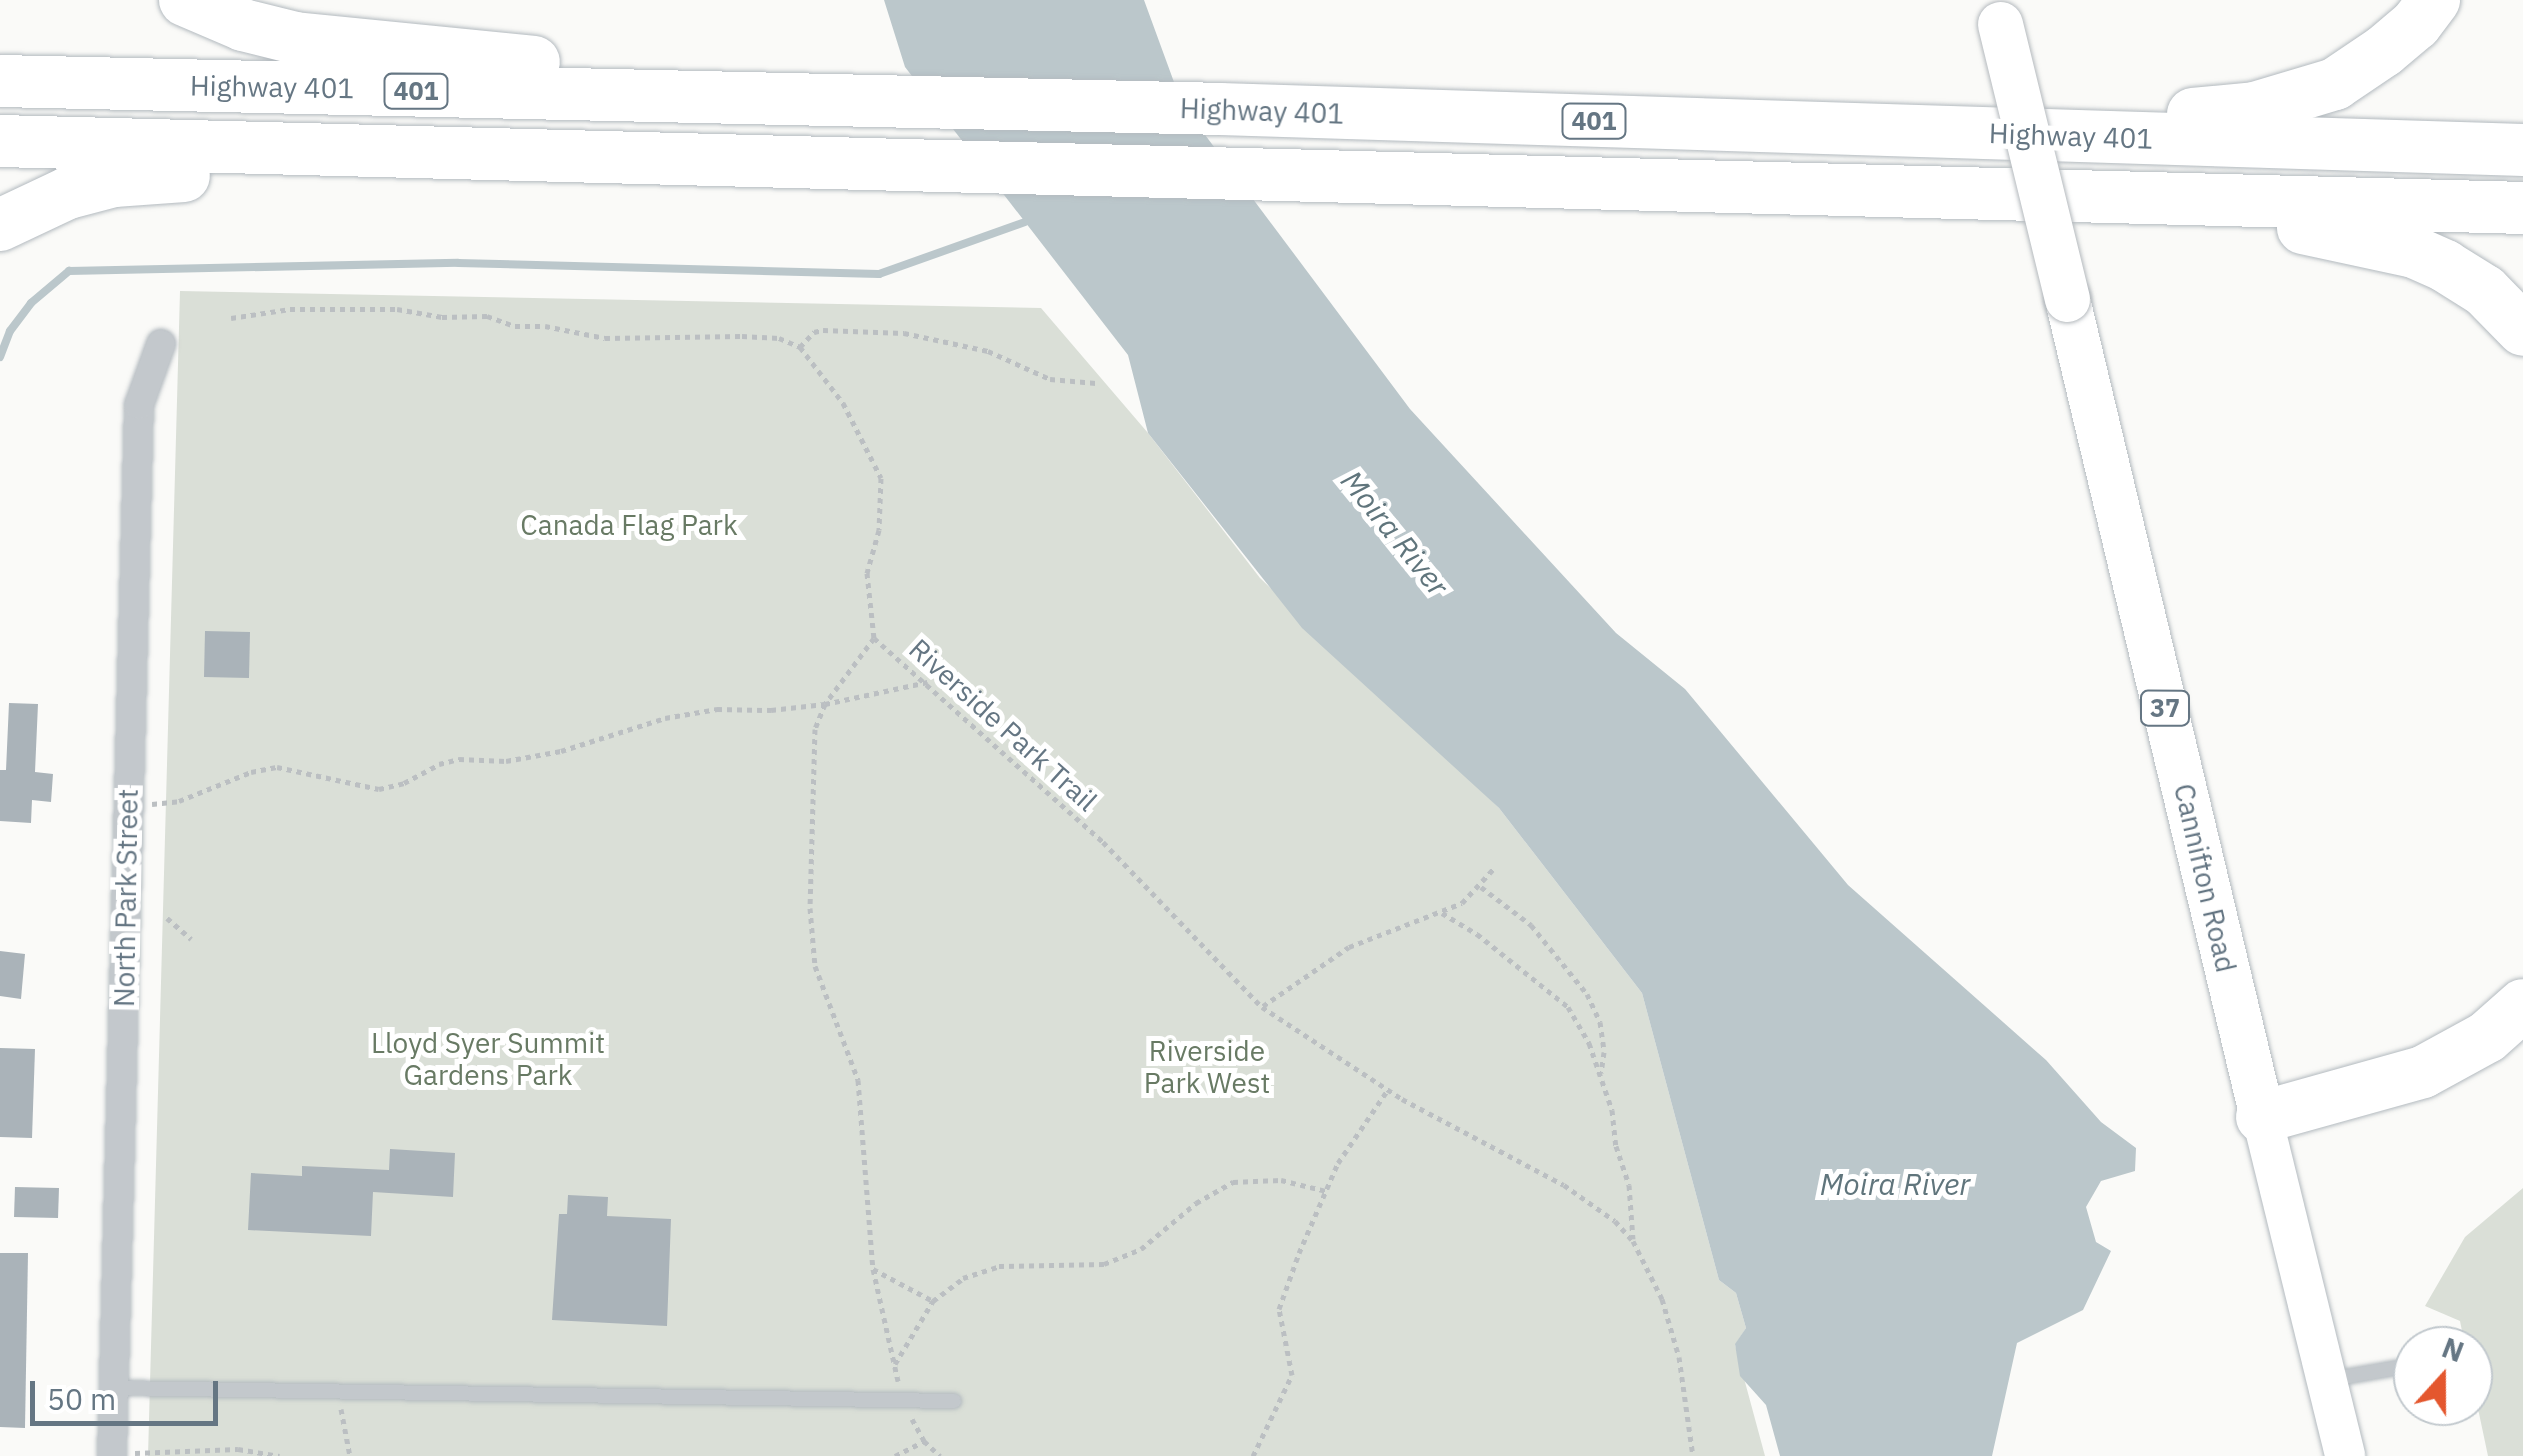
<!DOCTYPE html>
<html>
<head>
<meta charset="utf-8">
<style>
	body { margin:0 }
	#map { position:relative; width:2523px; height:1456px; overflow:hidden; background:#fafaf8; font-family:"IBM Plex Sans",sans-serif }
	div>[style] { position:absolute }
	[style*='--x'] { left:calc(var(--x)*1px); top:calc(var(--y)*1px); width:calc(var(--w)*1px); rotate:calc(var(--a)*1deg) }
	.green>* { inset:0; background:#dadfd7 }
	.water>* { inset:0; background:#bbc7cb }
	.stream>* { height:8px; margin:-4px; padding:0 4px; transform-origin:4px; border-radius:4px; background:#bbc7cb }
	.building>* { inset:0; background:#aab3b9 }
	.path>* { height:5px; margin-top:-2.5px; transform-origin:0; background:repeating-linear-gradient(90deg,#bbbfc2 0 5px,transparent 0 10px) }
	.roads { filter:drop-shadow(0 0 2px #b3babf) drop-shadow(0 0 2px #b3babf) }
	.service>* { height:14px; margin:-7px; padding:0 7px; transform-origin:7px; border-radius:7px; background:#c3c8cc }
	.minor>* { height:28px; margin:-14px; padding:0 14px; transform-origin:14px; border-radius:14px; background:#c3c8cc }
	.secondary>* { height:40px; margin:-20px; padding:0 20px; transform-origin:20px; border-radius:20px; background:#fff }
	.primary>* { height:45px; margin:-22.5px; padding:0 22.5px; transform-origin:22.5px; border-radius:22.5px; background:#fff }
	.motorway>* { height:52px; margin:-26px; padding:0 26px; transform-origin:26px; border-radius:26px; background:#fff }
	.bridges { filter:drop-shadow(0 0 2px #b5babe) drop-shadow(0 0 2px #b5babe) }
	.primary-bridge>* { height:45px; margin:-22.5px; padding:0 22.5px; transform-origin:22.5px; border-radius:22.5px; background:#fff }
	span { translate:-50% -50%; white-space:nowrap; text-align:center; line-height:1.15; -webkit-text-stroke:10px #fff; paint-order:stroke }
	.shield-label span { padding:2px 8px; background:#fff; border:2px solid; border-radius:8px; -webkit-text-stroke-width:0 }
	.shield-label { font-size:25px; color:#657683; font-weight:700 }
	.street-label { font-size:28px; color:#657683 }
	.park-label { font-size:28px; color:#687a64 }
	.water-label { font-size:30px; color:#60757c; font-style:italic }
	.north { position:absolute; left:2393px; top:1326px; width:100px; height:100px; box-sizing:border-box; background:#fff; border:2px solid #c1c8cd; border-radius:50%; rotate:21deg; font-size:28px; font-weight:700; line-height:40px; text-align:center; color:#657683 }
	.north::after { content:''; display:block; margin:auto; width:35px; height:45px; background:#e4572e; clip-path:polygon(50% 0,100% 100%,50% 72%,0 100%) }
	.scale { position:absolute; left:30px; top:1381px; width:188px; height:45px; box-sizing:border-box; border:5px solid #657683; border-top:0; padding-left:12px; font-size:30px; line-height:35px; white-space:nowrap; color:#657683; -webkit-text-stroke:8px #fff; paint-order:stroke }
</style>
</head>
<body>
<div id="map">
	<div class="green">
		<div style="clip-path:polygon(180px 291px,1041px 308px,1148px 433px,1260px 578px,1499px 808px,1642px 993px,1719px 1280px,1736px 1293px,1746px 1328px,1735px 1345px,1765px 1456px,148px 1456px)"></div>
		<div style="clip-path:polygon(2523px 1188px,2523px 1456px,2488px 1456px,2473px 1385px,2473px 1346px,2465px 1346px,2460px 1321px,2425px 1306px,2465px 1237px)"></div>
	</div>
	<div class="water">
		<div style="clip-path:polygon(884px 0,1144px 0,1182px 104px,1410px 409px,1616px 633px,1685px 689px,1848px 885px,2046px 1060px,2101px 1122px,2136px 1148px,2135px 1171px,2101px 1181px,2086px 1207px,2096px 1242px,2111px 1251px,2083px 1310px,2017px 1343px,1992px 1456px,1780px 1456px,1766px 1405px,1740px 1376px,1735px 1344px,1746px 1328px,1736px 1293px,1719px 1280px,1642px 993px,1499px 808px,1302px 628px,1148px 433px,1128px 355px,905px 67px)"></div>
	</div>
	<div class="stream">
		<div style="--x:0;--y:357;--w:28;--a:-69"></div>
		<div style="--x:10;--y:331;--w:35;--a:-53"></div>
		<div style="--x:31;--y:303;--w:50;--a:-40.1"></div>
		<div style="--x:69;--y:271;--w:389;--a:-1.2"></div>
		<div style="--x:458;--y:263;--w:421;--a:1.5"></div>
		<div style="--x:879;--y:274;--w:155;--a:-19.6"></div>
	</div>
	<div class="building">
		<div style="clip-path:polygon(205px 631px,250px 632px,249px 678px,204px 677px)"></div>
		<div style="clip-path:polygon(9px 703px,38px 704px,35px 772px,53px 774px,51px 802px,32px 800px,31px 823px,0 821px,0 770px,6px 770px)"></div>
		<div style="clip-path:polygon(0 951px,25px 954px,21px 999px,0 996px)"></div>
		<div style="clip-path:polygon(0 1048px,35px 1049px,32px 1138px,0 1137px)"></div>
		<div style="clip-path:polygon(390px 1149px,455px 1153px,453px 1197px,373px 1192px,371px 1236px,248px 1230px,251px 1173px,302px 1176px,302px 1166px,389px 1170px)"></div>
		<div style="clip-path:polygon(15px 1187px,59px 1188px,58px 1218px,14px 1217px)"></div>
		<div style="clip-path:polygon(568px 1195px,608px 1197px,607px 1216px,671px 1219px,667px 1326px,552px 1320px,559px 1214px,567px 1214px)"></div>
		<div style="clip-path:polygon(0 1253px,28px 1253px,25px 1428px,0 1427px)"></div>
	</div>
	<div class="path">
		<div style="--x:231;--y:318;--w:60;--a:-8.7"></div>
		<div style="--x:290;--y:309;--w:107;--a:0"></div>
		<div style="--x:397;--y:309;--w:46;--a:10.1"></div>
		<div style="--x:442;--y:317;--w:45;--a:-1.3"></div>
		<div style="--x:487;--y:316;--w:30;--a:20"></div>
		<div style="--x:515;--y:326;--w:30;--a:0"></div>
		<div style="--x:545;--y:326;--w:61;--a:11.3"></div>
		<div style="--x:605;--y:338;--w:137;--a:-0.8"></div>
		<div style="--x:742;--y:336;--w:37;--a:3"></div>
		<div style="--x:779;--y:338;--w:23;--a:23"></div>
		<div style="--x:800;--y:347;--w:71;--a:52.5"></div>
		<div style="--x:843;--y:403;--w:84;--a:63.1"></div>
		<div style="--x:881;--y:478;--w:52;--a:92.2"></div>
		<div style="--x:879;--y:530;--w:45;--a:105.6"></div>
		<div style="--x:867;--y:573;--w:65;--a:83.9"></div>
		<div style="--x:874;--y:638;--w:307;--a:41.7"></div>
		<div style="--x:1103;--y:842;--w:229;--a:46.1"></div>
		<div style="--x:1262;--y:1007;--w:168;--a:33.3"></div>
		<div style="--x:1402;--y:1099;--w:183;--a:28"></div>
		<div style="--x:1564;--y:1185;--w:62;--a:35.2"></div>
		<div style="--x:1615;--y:1221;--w:27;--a:48"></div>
		<div style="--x:1633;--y:1241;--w:65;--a:63.4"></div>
		<div style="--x:1662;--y:1299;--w:60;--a:73.7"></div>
		<div style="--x:1679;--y:1357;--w:100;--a:82"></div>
		<div style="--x:800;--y:347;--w:21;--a:-47"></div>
		<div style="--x:814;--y:332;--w:9;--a:-13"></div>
		<div style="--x:823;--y:330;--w:81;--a:2.1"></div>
		<div style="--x:904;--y:333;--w:86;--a:12.1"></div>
		<div style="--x:988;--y:351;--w:68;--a:24.3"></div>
		<div style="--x:1050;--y:379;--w:46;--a:5"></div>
		<div style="--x:874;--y:638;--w:82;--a:126.6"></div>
		<div style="--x:825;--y:704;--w:27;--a:112"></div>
		<div style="--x:815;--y:729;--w:179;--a:91.6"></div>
		<div style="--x:810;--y:908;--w:58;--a:85.1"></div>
		<div style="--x:815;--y:966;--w:122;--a:69.3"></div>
		<div style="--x:858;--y:1080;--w:190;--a:85.5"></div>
		<div style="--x:873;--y:1269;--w:115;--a:77.4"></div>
		<div style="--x:152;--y:804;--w:27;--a:-6"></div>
		<div style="--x:179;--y:801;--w:78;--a:-21.9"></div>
		<div style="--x:251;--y:772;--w:26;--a:-11"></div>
		<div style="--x:277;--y:767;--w:104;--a:12.2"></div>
		<div style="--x:379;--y:789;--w:26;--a:-13"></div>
		<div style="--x:404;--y:783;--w:40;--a:-28"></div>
		<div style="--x:439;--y:764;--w:21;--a:-14"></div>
		<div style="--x:459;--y:759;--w:47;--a:2.4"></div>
		<div style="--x:506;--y:761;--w:56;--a:-10.3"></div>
		<div style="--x:561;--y:751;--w:109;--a:-17.6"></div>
		<div style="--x:665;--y:718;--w:53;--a:-9.8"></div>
		<div style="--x:717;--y:709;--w:54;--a:1.1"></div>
		<div style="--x:771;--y:710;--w:54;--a:-6.3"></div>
		<div style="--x:825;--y:704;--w:105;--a:-12.1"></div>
		<div style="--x:1481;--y:887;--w:63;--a:37.2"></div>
		<div style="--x:1531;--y:925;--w:89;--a:50.9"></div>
		<div style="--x:1587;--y:994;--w:31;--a:65"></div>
		<div style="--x:1600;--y:1022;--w:30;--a:82"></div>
		<div style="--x:1604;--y:1052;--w:21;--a:98"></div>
		<div style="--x:1442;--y:913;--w:41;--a:31"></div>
		<div style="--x:1477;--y:934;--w:117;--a:38.7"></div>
		<div style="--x:1568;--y:1007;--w:42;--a:59.7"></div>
		<div style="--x:1589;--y:1043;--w:71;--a:71.1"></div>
		<div style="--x:1612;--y:1110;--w:36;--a:84"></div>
		<div style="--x:1616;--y:1146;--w:41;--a:71.6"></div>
		<div style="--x:1629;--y:1185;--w:54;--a:85.8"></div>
		<div style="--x:167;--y:918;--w:32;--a:41"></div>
		<div style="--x:1263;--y:1006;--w:104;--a:-34.5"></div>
		<div style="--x:1349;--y:947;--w:121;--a:-21.3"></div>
		<div style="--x:1462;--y:903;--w:50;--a:-47.4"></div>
		<div style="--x:873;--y:1269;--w:68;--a:28.1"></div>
		<div style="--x:895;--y:1364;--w:74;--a:-58.9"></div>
		<div style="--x:933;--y:1301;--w:38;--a:-37"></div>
		<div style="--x:963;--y:1278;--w:38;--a:-18"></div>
		<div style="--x:999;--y:1266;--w:105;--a:-1.1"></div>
		<div style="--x:1104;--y:1264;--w:40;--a:-22"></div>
		<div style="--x:1141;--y:1249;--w:72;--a:-39.9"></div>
		<div style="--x:1196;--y:1203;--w:43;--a:-29.6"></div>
		<div style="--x:1233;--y:1182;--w:48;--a:-2.4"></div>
		<div style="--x:1281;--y:1180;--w:46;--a:13.7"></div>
		<div style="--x:341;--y:1409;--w:48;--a:79.2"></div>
		<div style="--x:912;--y:1419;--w:25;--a:61"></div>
		<div style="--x:924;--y:1441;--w:22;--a:43"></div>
		<div style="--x:135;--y:1453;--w:103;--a:-2.2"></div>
		<div style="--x:238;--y:1449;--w:42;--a:9.7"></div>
		<div style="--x:895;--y:1456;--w:33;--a:-27"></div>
		<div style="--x:1253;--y:1456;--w:90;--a:-64.3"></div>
		<div style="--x:1292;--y:1375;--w:67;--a:-101.1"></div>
		<div style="--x:1279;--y:1309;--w:59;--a:-70.3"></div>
		<div style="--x:1299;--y:1253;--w:98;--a:-66.6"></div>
		<div style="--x:1338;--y:1163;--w:87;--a:-55.8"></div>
	</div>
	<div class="roads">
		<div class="service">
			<div style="--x:2328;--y:1380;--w:74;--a:-10.1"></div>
			<div style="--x:114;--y:1388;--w:840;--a:0.89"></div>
		</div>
		<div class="minor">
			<div style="--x:112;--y:1456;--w:1051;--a:-88.53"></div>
			<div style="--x:139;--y:405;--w:65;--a:-70.2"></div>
		</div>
		<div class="secondary">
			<div style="--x:2262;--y:1117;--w:349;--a:76.2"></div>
		</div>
		<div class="primary">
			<div style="--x:2067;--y:299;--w:841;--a:76.59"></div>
		</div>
		<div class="motorway">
			<div style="--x:185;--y:0;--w:63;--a:23.3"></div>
			<div style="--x:243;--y:25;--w:54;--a:14"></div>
			<div style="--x:295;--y:38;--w:240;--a:5.7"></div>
			<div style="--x:0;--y:81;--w:1220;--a:1.31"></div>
			<div style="--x:1220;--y:109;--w:1304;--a:1.8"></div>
			<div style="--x:2193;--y:114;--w:62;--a:-5.5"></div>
			<div style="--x:2255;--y:108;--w:84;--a:-16.7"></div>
			<div style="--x:2335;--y:84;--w:59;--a:-34"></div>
			<div style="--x:2384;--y:51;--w:42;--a:-40.2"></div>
			<div style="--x:2416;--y:24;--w:30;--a:-53"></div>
			<div style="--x:0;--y:141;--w:2524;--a:1.52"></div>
			<div style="--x:0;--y:225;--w:75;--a:-25.2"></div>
			<div style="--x:68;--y:193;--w:48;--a:-14.6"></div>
			<div style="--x:114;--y:181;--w:70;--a:-4.1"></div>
			<div style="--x:2303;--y:228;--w:114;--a:12.2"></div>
			<div style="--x:2414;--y:252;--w:34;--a:24"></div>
			<div style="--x:2445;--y:266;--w:47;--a:32"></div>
			<div style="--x:2485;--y:291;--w:54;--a:45.7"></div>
			<div style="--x:2262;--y:1117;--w:167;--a:-15.6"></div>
			<div style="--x:2423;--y:1072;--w:73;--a:-28.7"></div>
			<div style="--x:2487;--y:1037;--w:48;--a:-41.6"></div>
		</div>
	</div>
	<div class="bridges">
		<div class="primary-bridge">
			<div style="--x:2000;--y:24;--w:283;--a:76.3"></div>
		</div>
	</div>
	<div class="shield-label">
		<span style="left:416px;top:91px">401</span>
		<span style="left:1594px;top:121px">401</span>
		<span style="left:2165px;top:708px">37</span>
	</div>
	<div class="street-label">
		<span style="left:272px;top:87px;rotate:1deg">Highway 401</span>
		<span style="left:1262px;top:111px;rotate:2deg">Highway 401</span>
		<span style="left:2071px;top:136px;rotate:2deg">Highway 401</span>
		<span style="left:1003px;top:725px;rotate:42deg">Riverside Park Trail</span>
		<span style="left:2205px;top:878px;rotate:77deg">Cannifton Road</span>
		<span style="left:126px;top:898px;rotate:-89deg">North Park Street</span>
	</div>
	<div class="park-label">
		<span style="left:629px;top:525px">Canada Flag Park</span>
		<span style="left:488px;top:1059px">Lloyd Syer Summit<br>Gardens Park</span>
		<span style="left:1207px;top:1067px">Riverside<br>Park West</span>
	</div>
	<div class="water-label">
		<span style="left:1395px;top:533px;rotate:51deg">Moira River</span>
		<span style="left:1895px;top:1184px">Moira River</span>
	</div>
	<div class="north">N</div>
	<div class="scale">50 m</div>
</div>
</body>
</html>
